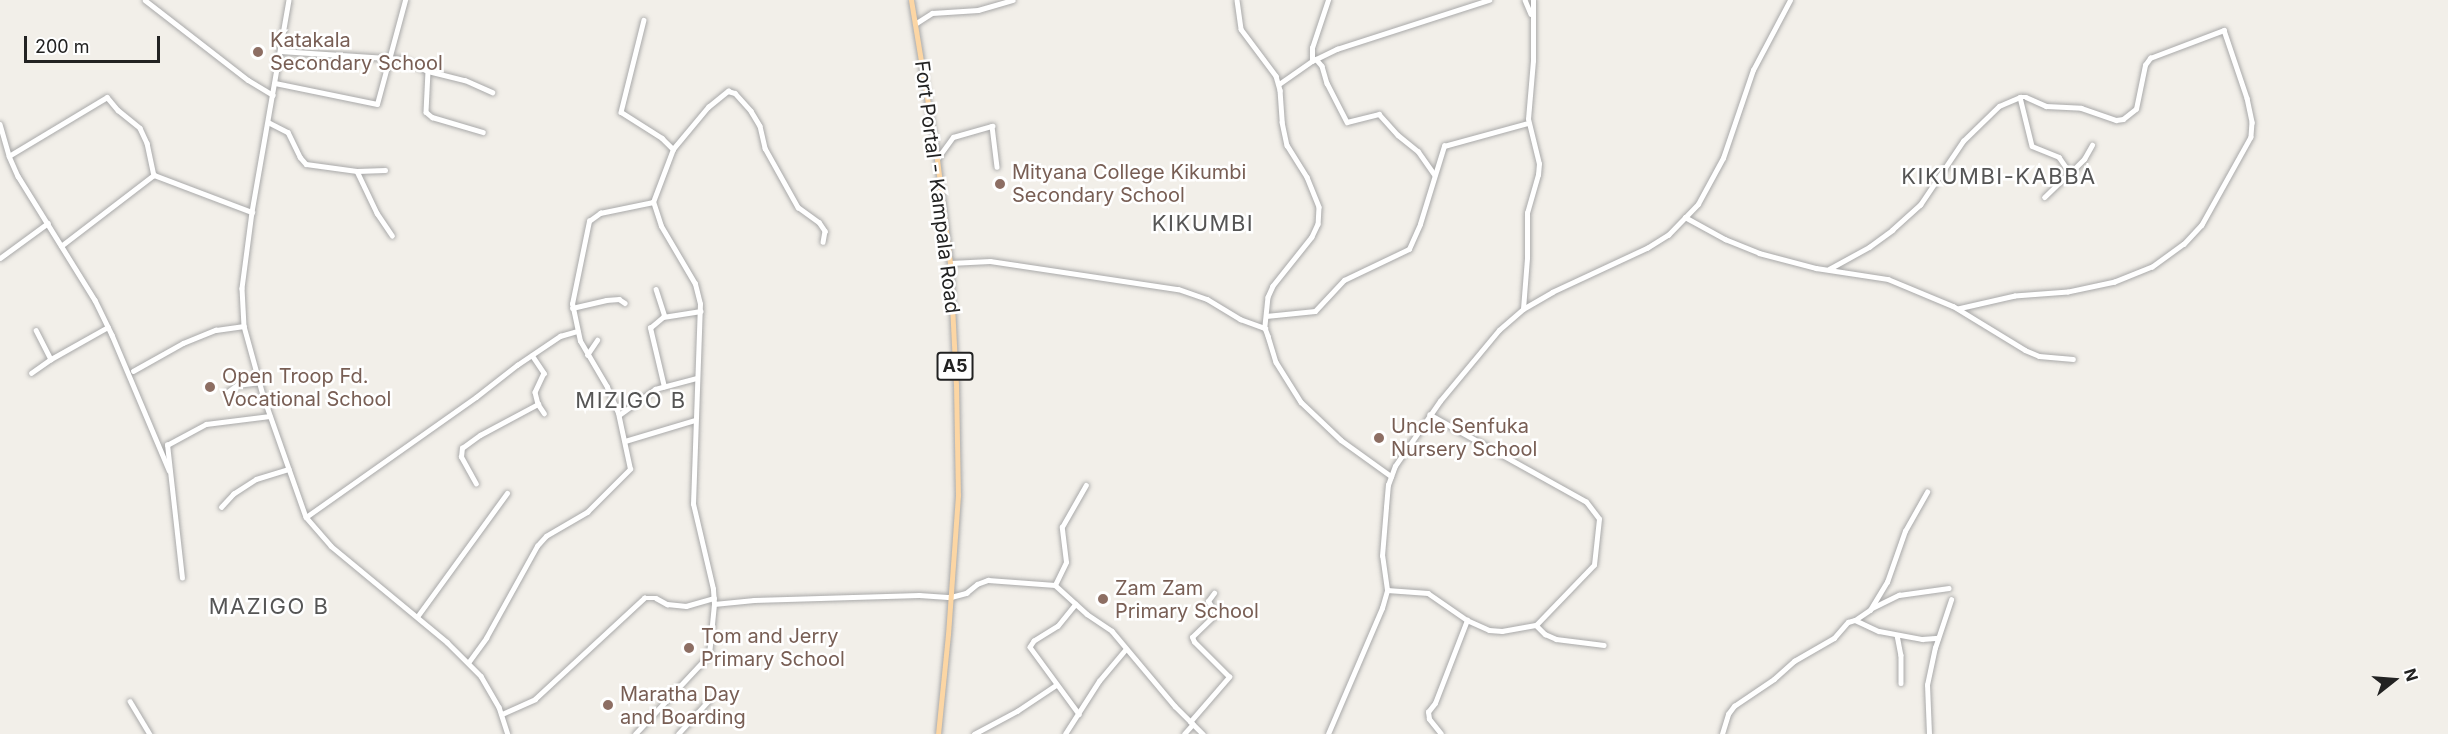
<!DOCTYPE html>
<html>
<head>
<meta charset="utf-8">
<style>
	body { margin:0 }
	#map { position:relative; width:2448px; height:734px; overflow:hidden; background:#f2efe9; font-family:Inter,sans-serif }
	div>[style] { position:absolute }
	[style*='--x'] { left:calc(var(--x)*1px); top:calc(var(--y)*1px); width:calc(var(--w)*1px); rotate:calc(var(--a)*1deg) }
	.roads { filter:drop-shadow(0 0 2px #a9a9a9) drop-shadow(0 0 2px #a9a9a9) }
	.minor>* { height:4.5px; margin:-2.25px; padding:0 2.25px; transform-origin:2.25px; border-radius:2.25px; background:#fff }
	.major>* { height:5px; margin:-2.5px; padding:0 2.5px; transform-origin:2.5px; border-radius:2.5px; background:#fcd6a4 }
	.dots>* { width:16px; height:16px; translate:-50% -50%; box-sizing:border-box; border:3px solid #fff; border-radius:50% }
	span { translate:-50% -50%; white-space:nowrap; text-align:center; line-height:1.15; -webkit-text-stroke:5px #fff; paint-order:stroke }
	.shield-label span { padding:2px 4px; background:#fff; border:2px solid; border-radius:4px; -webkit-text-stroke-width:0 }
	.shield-label { font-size:18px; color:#222; font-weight:700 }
	.education-label { font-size:20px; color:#785e54 }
	.left { translate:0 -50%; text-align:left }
	.street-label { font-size:20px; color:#222 }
	.quarter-label { font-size:22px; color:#555; letter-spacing:1.5px }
	.north { position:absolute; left:2364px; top:650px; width:60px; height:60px; -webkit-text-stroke:4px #fff; paint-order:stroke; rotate:73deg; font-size:16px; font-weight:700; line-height:24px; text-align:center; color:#222 }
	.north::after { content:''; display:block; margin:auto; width:21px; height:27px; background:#222; clip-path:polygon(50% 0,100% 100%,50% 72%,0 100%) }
	.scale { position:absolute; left:24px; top:36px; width:136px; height:27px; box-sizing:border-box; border:3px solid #222; border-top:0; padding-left:8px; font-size:18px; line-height:21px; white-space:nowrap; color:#222; -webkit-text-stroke:4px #fff; paint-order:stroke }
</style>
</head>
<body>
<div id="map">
	<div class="roads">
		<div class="minor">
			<div style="--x:145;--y:0;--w:130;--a:37.8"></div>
			<div style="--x:248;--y:80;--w:29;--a:31"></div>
			<div style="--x:289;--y:0;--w:215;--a:99.9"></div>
			<div style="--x:252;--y:212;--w:77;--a:97.5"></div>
			<div style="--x:242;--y:288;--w:38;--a:87"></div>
			<div style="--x:244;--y:326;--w:72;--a:74.6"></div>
			<div style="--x:263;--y:395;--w:129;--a:70.6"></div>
			<div style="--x:306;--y:517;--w:38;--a:49"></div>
			<div style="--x:331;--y:546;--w:151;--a:39.6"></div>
			<div style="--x:447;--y:642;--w:48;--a:45"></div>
			<div style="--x:481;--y:676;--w:36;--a:60"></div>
			<div style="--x:499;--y:707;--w:28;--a:72"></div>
			<div style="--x:1237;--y:0;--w:29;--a:82"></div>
			<div style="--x:1241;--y:29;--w:59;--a:53.3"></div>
			<div style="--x:1276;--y:76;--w:15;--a:74"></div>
			<div style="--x:1280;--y:90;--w:32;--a:86"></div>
			<div style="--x:1282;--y:122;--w:24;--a:78"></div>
			<div style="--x:1287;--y:145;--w:38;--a:58"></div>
			<div style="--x:1307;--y:177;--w:32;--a:68"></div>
			<div style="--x:1319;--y:207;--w:17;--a:93"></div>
			<div style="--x:1318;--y:224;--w:14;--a:115"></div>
			<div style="--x:1312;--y:237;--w:63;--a:128.5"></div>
			<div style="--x:1273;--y:286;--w:12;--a:114"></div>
			<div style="--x:1268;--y:297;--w:31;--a:96"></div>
			<div style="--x:1265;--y:328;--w:9;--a:69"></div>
			<div style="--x:1268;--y:336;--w:27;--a:73"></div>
			<div style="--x:1276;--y:362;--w:47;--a:58"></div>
			<div style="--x:1301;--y:402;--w:55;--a:43.5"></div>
			<div style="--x:1341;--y:440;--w:62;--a:35.8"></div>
			<div style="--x:1525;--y:0;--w:15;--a:67"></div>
			<div style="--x:644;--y:20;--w:95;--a:104"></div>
			<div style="--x:621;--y:112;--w:49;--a:32.4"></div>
			<div style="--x:662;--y:138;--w:16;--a:45"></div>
			<div style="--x:915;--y:24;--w:20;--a:-33"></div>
			<div style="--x:932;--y:13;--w:46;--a:-3.7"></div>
			<div style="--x:978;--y:10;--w:36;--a:-16"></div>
			<div style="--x:280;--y:51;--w:122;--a:3.8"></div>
			<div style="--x:402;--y:59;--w:29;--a:25"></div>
			<div style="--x:428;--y:71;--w:38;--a:14"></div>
			<div style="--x:465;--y:80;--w:30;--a:24"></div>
			<div style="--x:1316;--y:59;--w:9;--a:49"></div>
			<div style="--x:1322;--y:66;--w:18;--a:74"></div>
			<div style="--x:1327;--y:83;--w:44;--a:62.9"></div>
			<div style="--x:1347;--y:122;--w:33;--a:-14"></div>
			<div style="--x:1379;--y:114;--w:28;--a:48"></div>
			<div style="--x:1398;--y:135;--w:26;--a:39"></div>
			<div style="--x:1418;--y:151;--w:29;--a:55"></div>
			<div style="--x:1312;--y:61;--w:13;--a:-90"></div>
			<div style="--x:1312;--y:48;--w:51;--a:-71.6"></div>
			<div style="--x:428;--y:71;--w:41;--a:92.8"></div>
			<div style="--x:426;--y:112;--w:8;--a:40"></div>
			<div style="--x:432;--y:117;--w:53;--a:16.4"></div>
			<div style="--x:275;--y:83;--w:104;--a:11.6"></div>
			<div style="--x:377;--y:104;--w:108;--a:-74.9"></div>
			<div style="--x:1279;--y:84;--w:40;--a:-34.9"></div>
			<div style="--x:1312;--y:61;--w:28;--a:-26"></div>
			<div style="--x:1337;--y:49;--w:160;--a:-17.9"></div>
			<div style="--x:2020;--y:97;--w:50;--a:76.2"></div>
			<div style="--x:2032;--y:146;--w:29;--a:22"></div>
			<div style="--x:2059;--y:157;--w:19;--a:55"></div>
			<div style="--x:2070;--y:173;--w:35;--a:136"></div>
			<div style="--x:268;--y:122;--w:22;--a:27"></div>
			<div style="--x:288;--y:132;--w:28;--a:64"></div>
			<div style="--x:300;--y:157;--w:9;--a:49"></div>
			<div style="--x:306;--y:164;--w:51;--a:7.8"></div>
			<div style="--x:357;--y:171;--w:28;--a:-2"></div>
			<div style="--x:0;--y:124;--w:33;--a:74"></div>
			<div style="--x:9;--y:156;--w:22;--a:66"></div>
			<div style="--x:18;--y:176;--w:146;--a:58.2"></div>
			<div style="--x:95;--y:300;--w:39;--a:64"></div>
			<div style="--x:112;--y:335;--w:147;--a:67.1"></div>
			<div style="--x:9;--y:156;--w:114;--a:-31"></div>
			<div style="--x:107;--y:97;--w:17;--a:50"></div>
			<div style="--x:118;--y:110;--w:28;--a:39"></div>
			<div style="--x:140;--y:128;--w:17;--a:65"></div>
			<div style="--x:147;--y:143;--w:33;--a:78"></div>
			<div style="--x:937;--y:159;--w:27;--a:-54"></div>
			<div style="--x:953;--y:137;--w:41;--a:-15.8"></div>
			<div style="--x:992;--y:126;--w:41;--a:83"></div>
			<div style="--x:357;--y:171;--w:47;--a:64.5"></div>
			<div style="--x:377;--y:213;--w:27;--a:56"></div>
			<div style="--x:2070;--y:173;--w:20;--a:-45"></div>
			<div style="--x:2084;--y:159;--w:16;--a:-60"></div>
			<div style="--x:1685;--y:217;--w:46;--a:28.8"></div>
			<div style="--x:1725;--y:239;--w:37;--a:22"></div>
			<div style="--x:1759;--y:253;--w:59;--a:14.7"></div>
			<div style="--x:1816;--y:268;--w:73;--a:8.7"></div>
			<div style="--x:1888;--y:279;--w:70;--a:22.6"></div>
			<div style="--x:1953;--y:306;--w:84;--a:31.4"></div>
			<div style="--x:2025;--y:350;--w:15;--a:23"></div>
			<div style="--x:2039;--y:356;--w:34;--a:5"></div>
			<div style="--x:61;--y:246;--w:117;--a:-37.4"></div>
			<div style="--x:154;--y:175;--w:105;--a:20.7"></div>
			<div style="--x:0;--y:258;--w:59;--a:-36.1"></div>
			<div style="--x:950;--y:263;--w:40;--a:-2.9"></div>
			<div style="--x:990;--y:261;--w:190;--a:8.5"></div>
			<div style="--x:1178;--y:289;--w:31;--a:19"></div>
			<div style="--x:1207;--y:299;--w:39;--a:31"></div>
			<div style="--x:1240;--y:319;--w:27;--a:20"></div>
			<div style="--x:1829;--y:269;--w:46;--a:-28.8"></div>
			<div style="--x:1869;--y:247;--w:29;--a:-36"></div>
			<div style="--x:1892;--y:230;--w:38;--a:-42"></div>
			<div style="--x:1920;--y:205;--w:77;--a:-56.1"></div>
			<div style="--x:1963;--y:141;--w:50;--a:-44.2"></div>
			<div style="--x:1999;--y:106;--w:23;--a:-23"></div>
			<div style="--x:2020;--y:97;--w:6;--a:0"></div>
			<div style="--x:2026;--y:97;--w:22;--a:24"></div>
			<div style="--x:2046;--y:106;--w:35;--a:3"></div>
			<div style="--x:2081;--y:108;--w:37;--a:19"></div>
			<div style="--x:2116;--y:120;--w:7;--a:-8"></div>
			<div style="--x:2123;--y:119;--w:16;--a:-38"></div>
			<div style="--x:2136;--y:109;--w:45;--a:-78.4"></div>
			<div style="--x:2145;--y:65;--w:9;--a:-54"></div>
			<div style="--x:2150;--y:58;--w:79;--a:-20.7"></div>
			<div style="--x:2224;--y:30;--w:72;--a:71.3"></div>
			<div style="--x:2247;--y:98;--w:25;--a:78"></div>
			<div style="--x:2252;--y:122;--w:15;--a:94"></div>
			<div style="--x:2251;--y:137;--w:101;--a:119.1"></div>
			<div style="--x:2202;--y:225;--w:26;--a:133"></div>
			<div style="--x:2184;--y:244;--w:39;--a:144"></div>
			<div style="--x:2152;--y:267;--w:40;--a:158"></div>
			<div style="--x:2115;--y:282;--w:48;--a:168"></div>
			<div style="--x:2068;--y:292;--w:53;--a:175.7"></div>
			<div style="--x:2015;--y:296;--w:58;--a:167.2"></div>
			<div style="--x:656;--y:289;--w:28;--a:72"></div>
			<div style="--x:572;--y:308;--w:35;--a:-13"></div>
			<div style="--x:606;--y:300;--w:13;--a:-4"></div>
			<div style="--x:619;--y:299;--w:7;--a:34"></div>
			<div style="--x:1523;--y:309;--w:51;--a:-85.5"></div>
			<div style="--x:1527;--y:258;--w:45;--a:-90"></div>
			<div style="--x:1527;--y:213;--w:40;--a:-74"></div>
			<div style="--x:1538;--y:175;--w:11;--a:-85"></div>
			<div style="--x:1539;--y:164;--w:46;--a:-103.7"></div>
			<div style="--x:1528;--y:119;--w:58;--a:-85.1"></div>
			<div style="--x:1533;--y:61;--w:61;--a:-90"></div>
			<div style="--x:1266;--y:316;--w:49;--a:-5.8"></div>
			<div style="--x:1315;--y:311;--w:42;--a:-46.9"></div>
			<div style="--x:1344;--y:280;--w:72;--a:-25.5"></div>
			<div style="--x:1409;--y:249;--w:27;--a:-66"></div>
			<div style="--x:1420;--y:224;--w:82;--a:-72.9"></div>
			<div style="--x:1444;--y:146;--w:87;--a:-15.3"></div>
			<div style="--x:36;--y:330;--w:33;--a:63"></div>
			<div style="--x:51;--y:359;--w:65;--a:-29.3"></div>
			<div style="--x:532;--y:355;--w:22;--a:56"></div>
			<div style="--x:544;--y:373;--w:21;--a:115"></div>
			<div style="--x:535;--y:392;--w:12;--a:76"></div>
			<div style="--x:587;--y:355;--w:18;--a:-56"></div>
			<div style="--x:133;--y:371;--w:57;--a:-29.2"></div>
			<div style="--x:183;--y:343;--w:35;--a:-22"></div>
			<div style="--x:216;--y:330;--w:28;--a:-8"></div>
			<div style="--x:31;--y:373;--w:24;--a:-35"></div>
			<div style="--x:664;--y:387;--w:61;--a:-103.3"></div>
			<div style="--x:650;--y:328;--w:17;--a:-40"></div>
			<div style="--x:663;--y:317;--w:38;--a:-9"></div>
			<div style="--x:226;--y:393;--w:14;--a:-36"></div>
			<div style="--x:237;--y:385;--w:23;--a:-7"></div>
			<div style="--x:619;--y:415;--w:44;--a:-35.8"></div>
			<div style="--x:655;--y:389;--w:43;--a:-14.7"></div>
			<div style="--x:625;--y:441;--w:73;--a:-16.7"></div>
			<div style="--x:476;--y:484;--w:31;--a:-119"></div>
			<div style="--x:461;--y:457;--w:9;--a:-84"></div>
			<div style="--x:462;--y:448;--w:22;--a:-36"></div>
			<div style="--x:480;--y:435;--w:66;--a:-28.1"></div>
			<div style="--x:538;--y:404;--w:11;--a:56"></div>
			<div style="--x:221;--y:507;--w:18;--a:-47"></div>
			<div style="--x:233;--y:494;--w:27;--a:-33"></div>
			<div style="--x:256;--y:479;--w:34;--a:-17"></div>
			<div style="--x:306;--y:517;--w:208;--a:-35.2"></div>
			<div style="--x:476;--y:397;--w:52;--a:-38"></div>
			<div style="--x:517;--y:365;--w:52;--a:-34"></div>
			<div style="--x:560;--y:336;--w:18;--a:-16"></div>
			<div style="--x:182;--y:578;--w:134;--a:-96.4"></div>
			<div style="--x:167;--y:445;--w:44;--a:-28.3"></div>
			<div style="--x:206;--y:424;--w:64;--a:-7.1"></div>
			<div style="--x:1055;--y:585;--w:25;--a:-64"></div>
			<div style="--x:1066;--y:562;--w:35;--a:-97"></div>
			<div style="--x:1062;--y:527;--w:48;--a:-60.3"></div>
			<div style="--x:1387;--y:590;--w:41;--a:4.2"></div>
			<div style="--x:1428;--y:593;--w:47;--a:34.7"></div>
			<div style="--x:1467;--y:620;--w:24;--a:24"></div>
			<div style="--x:1489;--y:630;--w:13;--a:4"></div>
			<div style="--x:1502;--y:631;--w:35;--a:-10"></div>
			<div style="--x:1536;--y:625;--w:83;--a:-46"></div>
			<div style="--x:1594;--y:565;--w:46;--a:-83.8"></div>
			<div style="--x:1599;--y:519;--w:21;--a:-127"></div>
			<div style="--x:1586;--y:502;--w:179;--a:-150.9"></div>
			<div style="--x:714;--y:604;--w:15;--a:-94"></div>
			<div style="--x:713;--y:589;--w:87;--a:-103.2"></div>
			<div style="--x:693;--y:504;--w:200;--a:-88"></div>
			<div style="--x:700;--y:304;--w:21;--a:-104"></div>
			<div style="--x:695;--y:284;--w:67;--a:-120.4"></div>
			<div style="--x:661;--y:226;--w:25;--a:-108"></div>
			<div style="--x:653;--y:202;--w:57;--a:-69.3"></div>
			<div style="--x:673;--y:149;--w:55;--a:-50.2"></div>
			<div style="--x:708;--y:107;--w:26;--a:-39"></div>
			<div style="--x:728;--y:91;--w:7;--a:16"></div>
			<div style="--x:735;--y:93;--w:24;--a:48"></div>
			<div style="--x:751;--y:111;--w:17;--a:59"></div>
			<div style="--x:760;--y:126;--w:23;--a:77"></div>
			<div style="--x:765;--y:148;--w:68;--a:60.8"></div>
			<div style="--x:798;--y:207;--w:26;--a:36"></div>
			<div style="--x:819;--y:222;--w:11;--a:56"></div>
			<div style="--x:825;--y:231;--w:11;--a:100"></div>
			<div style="--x:1076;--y:604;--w:28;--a:129"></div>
			<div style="--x:1058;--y:626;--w:28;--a:148"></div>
			<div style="--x:1034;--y:641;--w:7;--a:124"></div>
			<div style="--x:1030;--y:647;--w:83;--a:53.8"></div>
			<div style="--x:1872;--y:608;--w:30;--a:-26"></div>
			<div style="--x:1899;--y:595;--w:50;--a:-8"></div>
			<div style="--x:417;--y:617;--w:153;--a:-54"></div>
			<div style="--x:1855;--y:620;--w:26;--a:25"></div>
			<div style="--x:1879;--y:631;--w:44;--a:10.5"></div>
			<div style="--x:1922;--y:639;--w:16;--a:-4"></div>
			<div style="--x:1536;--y:625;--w:13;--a:45"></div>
			<div style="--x:1545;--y:634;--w:12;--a:24"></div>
			<div style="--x:1556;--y:639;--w:48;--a:7.1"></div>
			<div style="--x:1897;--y:635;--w:20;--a:79"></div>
			<div style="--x:1901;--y:655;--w:28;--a:90"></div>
			<div style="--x:468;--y:663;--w:31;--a:-54"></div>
			<div style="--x:486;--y:638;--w:105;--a:-61"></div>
			<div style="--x:537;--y:546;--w:13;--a:-48"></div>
			<div style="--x:546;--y:536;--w:48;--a:-30.3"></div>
			<div style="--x:587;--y:512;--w:61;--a:-45"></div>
			<div style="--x:630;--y:469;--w:57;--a:-102.1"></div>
			<div style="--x:618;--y:413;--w:28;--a:-113"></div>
			<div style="--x:607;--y:387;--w:53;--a:-120.4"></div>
			<div style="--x:580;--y:341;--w:38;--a:-102"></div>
			<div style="--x:572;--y:304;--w:85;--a:-78.4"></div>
			<div style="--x:589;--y:221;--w:14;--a:-36"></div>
			<div style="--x:600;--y:213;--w:54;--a:-11.7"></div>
			<div style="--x:130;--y:701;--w:39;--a:59"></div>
			<div style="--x:502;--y:714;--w:36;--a:-24"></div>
			<div style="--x:535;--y:699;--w:149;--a:-42.8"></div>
			<div style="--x:644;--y:598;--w:12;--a:0"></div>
			<div style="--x:656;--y:598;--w:13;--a:29"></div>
			<div style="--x:667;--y:604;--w:19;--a:6"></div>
			<div style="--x:686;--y:606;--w:29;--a:-16"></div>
			<div style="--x:1190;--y:722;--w:60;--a:-49.1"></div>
			<div style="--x:1229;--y:677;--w:49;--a:-135"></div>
			<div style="--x:1194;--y:642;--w:5;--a:-112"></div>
			<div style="--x:1192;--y:637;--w:33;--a:-44"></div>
			<div style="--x:1216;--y:614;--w:15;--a:-122"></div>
			<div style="--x:1208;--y:601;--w:10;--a:-53"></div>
			<div style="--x:635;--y:734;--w:108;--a:-46.9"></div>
			<div style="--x:709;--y:655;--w:51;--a:-84.4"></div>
			<div style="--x:714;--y:604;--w:40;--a:-5.7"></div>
			<div style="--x:754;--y:600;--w:165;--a:-1.7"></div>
			<div style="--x:919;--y:595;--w:32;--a:4"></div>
			<div style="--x:951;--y:597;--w:16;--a:-15"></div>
			<div style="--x:966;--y:593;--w:14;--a:-39"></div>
			<div style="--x:977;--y:584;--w:12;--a:-20"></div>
			<div style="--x:988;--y:580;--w:67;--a:4.3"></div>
			<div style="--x:1055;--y:585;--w:43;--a:42.2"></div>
			<div style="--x:1087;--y:614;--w:30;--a:34"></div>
			<div style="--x:1112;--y:631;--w:98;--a:50"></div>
			<div style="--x:1175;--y:706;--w:40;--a:45"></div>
			<div style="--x:678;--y:734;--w:46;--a:-47.6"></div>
			<div style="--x:974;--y:734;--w:49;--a:-28.1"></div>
			<div style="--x:1017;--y:711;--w:47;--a:-33.7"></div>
			<div style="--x:1065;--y:734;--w:63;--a:-57.3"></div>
			<div style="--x:1099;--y:681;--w:40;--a:-50"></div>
			<div style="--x:1184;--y:734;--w:13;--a:-48"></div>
			<div style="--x:1328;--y:734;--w:137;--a:-66.8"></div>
			<div style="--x:1382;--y:608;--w:19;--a:-74"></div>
			<div style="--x:1387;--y:590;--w:34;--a:-98"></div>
			<div style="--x:1382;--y:556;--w:49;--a:-85.3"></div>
			<div style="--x:1386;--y:507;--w:22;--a:-85"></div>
			<div style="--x:1388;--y:485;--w:20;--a:-70"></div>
			<div style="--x:1395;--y:466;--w:79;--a:-55.3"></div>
			<div style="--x:1440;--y:401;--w:92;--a:-50.3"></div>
			<div style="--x:1499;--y:330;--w:32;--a:-41"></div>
			<div style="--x:1523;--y:309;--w:34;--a:-30"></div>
			<div style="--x:1552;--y:292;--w:105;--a:-24.9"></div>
			<div style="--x:1647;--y:248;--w:25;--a:-32"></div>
			<div style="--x:1668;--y:235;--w:43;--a:-45.9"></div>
			<div style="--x:1698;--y:204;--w:52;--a:-61.5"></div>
			<div style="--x:1723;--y:158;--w:93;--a:-71.2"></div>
			<div style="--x:1753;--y:70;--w:79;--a:-62.1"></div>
			<div style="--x:1441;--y:734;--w:19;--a:-129"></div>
			<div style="--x:1429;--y:719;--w:7;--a:-98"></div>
			<div style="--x:1428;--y:712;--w:11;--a:-52"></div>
			<div style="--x:1435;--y:703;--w:89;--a:-68.9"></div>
			<div style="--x:1722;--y:734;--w:21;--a:-73"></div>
			<div style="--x:1728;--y:714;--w:10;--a:-53"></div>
			<div style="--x:1734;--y:706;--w:48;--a:-34"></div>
			<div style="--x:1774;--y:679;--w:27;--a:-42"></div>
			<div style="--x:1794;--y:661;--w:46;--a:-29.9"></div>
			<div style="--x:1834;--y:638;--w:21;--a:-49"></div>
			<div style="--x:1848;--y:622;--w:7;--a:-16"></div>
			<div style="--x:1855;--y:620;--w:18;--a:-34"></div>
			<div style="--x:1870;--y:610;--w:33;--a:-59"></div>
			<div style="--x:1887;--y:582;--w:54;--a:-70.6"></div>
			<div style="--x:1905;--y:531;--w:45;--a:-60.6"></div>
			<div style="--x:1929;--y:734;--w:49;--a:-92.3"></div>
			<div style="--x:1927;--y:685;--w:38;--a:-78"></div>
			<div style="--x:1935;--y:648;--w:51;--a:-71.6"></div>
		</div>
		<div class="major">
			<div style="--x:911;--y:0;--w:161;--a:80.7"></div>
			<div style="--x:937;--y:159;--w:105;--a:82.9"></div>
			<div style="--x:950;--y:263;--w:121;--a:87.2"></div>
			<div style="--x:956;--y:384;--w:111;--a:89"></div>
			<div style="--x:958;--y:495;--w:139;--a:94.1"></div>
			<div style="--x:948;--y:634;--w:100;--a:95.7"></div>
		</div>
	</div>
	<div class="dots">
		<div style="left:258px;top:52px;background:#8d6e63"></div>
		<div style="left:1000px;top:184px;background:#8d6e63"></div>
		<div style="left:210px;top:387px;background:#8d6e63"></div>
		<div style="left:1379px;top:438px;background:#8d6e63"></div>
		<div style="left:1103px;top:599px;background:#8d6e63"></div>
		<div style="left:689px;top:648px;background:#8d6e63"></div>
		<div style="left:608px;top:705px;background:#8d6e63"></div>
	</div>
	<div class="shield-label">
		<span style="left:955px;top:366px">A5</span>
	</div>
	<div class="education-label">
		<span class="left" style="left:270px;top:52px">Katakala<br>Secondary School</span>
		<span class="left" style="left:1012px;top:184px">Mityana College Kikumbi<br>Secondary School</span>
		<span class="left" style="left:222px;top:388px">Open Troop Fd.<br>Vocational School</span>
		<span class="left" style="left:1391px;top:438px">Uncle Senfuka<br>Nursery School</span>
		<span class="left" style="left:1115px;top:600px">Zam Zam<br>Primary School</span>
		<span class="left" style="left:701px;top:648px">Tom and Jerry<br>Primary School</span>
		<span class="left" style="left:620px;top:706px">Maratha Day<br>and Boarding</span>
	</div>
	<div class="street-label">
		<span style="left:937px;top:187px;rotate:83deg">Fort Portal - Kampala Road</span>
	</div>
	<div class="quarter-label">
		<span style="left:1999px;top:177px">KIKUMBI-KABBA</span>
		<span style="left:1203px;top:224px">KIKUMBI</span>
		<span style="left:631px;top:401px">MIZIGO B</span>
		<span style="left:269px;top:607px">MAZIGO B</span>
	</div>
	<div class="north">N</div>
	<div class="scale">200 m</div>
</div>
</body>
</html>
